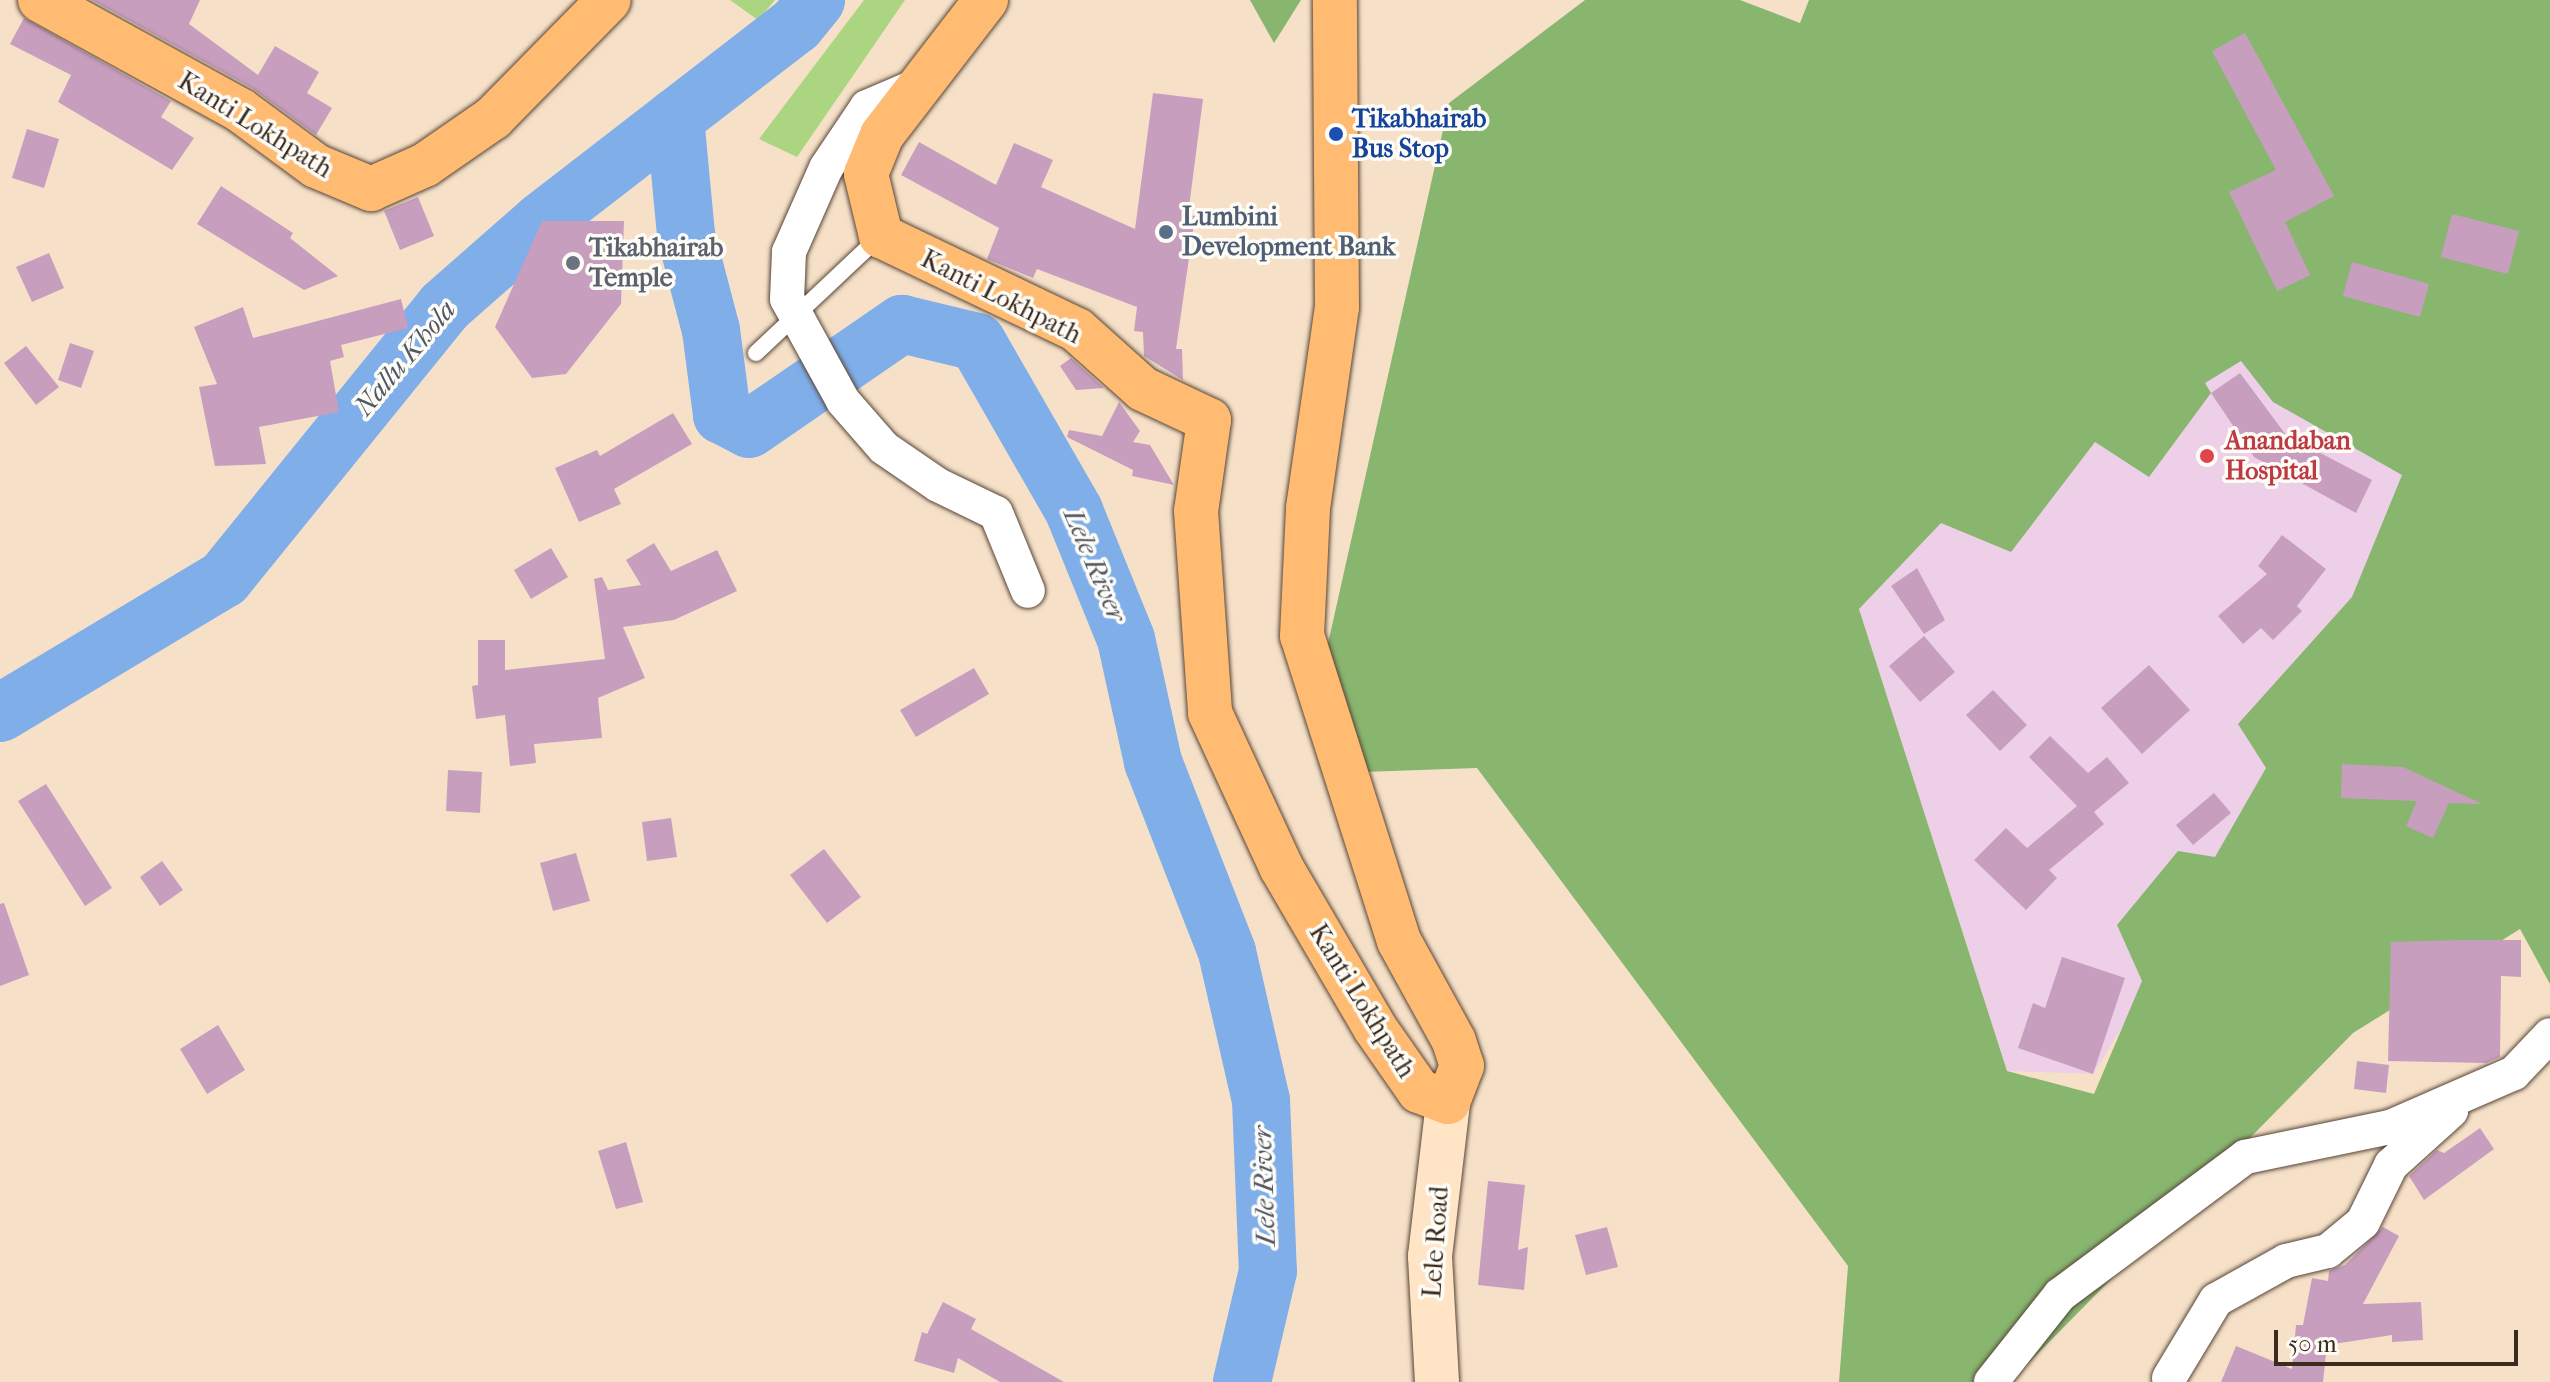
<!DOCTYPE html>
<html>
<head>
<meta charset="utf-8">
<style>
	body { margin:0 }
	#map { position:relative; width:2550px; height:1382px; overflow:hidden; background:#f6e1c8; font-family:"IM FELL French Canon",serif }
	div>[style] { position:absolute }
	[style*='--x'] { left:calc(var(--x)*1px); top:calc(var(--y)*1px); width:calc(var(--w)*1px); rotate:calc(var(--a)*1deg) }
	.built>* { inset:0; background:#edd0e8 }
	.green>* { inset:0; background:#abd581 }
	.forest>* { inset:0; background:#88b66f }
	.river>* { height:58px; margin:-29px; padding:0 29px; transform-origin:29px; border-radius:29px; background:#7faee9 }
	.building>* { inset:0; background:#c89ebf }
	.roads { filter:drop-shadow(0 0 2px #574538) drop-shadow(0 0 2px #574538) }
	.lane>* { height:16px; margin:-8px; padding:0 8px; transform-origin:8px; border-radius:8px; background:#fff }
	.street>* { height:34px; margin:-17px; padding:0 17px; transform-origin:17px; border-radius:17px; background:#fff }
	.secondary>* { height:44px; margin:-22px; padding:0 22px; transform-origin:22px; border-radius:22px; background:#ffe4c6 }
	.primary>* { height:44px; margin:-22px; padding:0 22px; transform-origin:22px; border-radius:22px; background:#febb71 }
	.dots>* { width:22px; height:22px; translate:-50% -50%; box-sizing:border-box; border:4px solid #fdfcf7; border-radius:50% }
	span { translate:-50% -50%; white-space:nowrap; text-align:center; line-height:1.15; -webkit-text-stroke:7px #fdfcf7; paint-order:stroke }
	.transit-label { font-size:26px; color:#164399; font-weight:700 }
	.left { translate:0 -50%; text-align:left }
	.street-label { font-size:26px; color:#3b2a1e }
	.service-label { font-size:26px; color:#4e5e75; font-weight:700 }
	.worship-label { font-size:26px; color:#5b616d; font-weight:700 }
	.health-label { font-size:26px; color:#be3a42; font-weight:700 }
	.water-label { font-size:28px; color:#535865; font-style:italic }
	.scale { position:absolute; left:2274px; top:1330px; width:244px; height:36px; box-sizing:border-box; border:4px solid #3b2a1e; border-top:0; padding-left:10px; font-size:24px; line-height:28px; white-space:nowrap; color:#3b2a1e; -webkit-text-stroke:6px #fdfcf7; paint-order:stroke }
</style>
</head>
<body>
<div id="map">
	<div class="built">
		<div style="clip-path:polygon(2225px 0,2550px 164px,2290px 757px,2093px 1074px,2007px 1071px,1859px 609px)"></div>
	</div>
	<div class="green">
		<div style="clip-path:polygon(730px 0,775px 0,758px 20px)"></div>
		<div style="clip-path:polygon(864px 0,905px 0,797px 157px,759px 139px)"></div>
	</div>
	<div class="forest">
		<div style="clip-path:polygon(1250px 0,1301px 0,1274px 43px)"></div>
		<div style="clip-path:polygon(evenodd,1585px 0,1740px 0,1800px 23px,1809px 0,2550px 0,2550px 984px,2520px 929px,2353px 1033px,2010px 1382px,1839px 1382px,1848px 1266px,1477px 768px,1363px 772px,1327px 648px,1449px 103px,1585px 0,2241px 361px,2273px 402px,2402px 475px,2352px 597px,2238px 724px,2266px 768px,2215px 857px,2178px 851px,2117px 925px,2142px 981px,2094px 1094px,2007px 1071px,1859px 609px,1941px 523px,2011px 552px,2095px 442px,2149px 477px,2211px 393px,2205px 383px,2241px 361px)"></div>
	</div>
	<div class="river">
		<div style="--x:675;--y:118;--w:118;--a:84.6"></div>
		<div style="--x:686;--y:235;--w:98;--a:75.3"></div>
		<div style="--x:711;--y:330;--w:86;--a:82.6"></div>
		<div style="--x:722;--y:415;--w:30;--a:27"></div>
		<div style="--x:749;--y:429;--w:186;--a:-34.5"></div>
		<div style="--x:902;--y:324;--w:77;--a:13.5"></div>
		<div style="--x:977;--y:342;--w:195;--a:60.1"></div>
		<div style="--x:1074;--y:511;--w:138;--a:67.9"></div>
		<div style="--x:1126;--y:639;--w:126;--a:77.6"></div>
		<div style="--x:1153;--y:762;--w:204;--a:68.7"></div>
		<div style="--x:1227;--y:952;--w:152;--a:77.1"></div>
		<div style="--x:1261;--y:1100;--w:171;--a:87.7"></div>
		<div style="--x:1268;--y:1271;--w:114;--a:103.2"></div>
		<div style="--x:0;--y:713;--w:261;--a:-30.9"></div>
		<div style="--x:224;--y:579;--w:350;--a:-51"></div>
		<div style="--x:444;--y:307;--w:130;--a:-41.3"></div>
		<div style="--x:542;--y:221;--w:321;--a:-37.7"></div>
		<div style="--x:796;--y:25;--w:32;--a:-51"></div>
	</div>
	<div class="building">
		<div style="clip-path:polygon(92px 0,200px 0,189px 24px,258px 75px,275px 46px,319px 72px,307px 93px,332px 108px,316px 135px,252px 88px)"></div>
		<div style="clip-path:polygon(24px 18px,171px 101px,161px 117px,194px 138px,172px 170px,58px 102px,71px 75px,10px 44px)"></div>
		<div style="clip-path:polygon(2245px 33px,2334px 196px,2285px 222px,2310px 275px,2277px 291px,2229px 192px,2276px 170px,2212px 51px)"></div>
		<div style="clip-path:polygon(1153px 93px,1203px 99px,1188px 215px,1195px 216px,1176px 349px,1182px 349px,1183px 380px,1144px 356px,1143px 332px,1134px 331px,1137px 307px,1037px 269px,1033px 278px,987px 259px,999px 228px,901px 175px,919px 142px,996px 185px,1014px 143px,1053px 160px,1041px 187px,1135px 229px)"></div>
		<div style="clip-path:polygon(27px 129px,59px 139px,44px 188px,12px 178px)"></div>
		<div style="clip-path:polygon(221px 186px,293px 233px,290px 238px,338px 276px,304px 290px,197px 224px)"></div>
		<div style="clip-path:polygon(418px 197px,434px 236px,400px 250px,384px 211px)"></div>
		<div style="clip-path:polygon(2452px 214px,2519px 231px,2508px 274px,2441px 257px)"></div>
		<div style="clip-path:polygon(542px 221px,624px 221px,621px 304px,566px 374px,532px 378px,495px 327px)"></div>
		<div style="clip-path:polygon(49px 253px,64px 288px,32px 302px,16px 267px)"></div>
		<div style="clip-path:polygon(2352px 262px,2429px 284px,2420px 317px,2343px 296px)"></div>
		<div style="clip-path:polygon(401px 299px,408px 328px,341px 345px,344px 357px,330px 361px,339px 412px,259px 427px,266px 464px,215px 466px,199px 387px,217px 384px,194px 327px,243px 307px,253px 338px)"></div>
		<div style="clip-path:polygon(70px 343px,94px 351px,81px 388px,58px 380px)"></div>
		<div style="clip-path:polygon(26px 346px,59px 387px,36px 405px,4px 363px)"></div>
		<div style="clip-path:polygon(1071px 358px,1104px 388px,1076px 390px,1060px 366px)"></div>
		<div style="clip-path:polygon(2240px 373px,2286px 435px,2372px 480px,2356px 513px,2254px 457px,2211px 393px)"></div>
		<div style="clip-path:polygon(1119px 402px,1140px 431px,1133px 442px,1150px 445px,1174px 485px,1132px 476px,1133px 470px,1067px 437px,1069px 430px,1102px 436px)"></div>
		<div style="clip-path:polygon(673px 413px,692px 444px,614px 489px,621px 504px,579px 522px,555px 468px,597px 450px,600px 456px)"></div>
		<div style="clip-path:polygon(2282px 535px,2326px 569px,2297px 606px,2302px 611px,2273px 640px,2261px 628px,2243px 644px,2218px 616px,2267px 574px,2258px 566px)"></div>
		<div style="clip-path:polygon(654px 543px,671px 571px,717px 550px,737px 591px,674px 620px,623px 627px,645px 678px,598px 698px,602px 738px,534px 744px,536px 763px,510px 766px,505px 715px,476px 719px,472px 686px,478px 685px,478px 640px,505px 640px,505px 670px,605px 659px,594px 579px,602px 577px,608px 590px,641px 585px,626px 560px)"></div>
		<div style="clip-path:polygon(551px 548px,568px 577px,531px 599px,514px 570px)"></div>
		<div style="clip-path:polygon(1917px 568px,1945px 620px,1924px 634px,1891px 586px)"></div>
		<div style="clip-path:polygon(1924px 636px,1955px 672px,1920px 702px,1889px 666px)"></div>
		<div style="clip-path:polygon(2149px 665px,2190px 710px,2142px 754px,2101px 708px)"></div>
		<div style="clip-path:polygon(974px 668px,989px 694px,916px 737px,900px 710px)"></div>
		<div style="clip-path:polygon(1993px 690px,2027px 725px,2000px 751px,1966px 715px)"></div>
		<div style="clip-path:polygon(2050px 736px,2088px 773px,2107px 757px,2129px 783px,2094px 812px,2104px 824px,2049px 870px,2057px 878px,2026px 910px,1974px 860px,2006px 828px,2027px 848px,2077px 806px,2029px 757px)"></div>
		<div style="clip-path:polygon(2342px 764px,2403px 767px,2482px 804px,2449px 803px,2433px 838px,2406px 826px,2417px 801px,2341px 798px)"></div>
		<div style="clip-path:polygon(448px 770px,482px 772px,480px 813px,446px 811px)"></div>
		<div style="clip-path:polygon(46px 784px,112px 888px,85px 906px,18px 801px)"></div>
		<div style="clip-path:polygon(2214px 793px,2231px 813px,2193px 845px,2176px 825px)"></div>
		<div style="clip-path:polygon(671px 818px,677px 857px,647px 861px,642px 822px)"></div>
		<div style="clip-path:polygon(824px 849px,861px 897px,827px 923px,790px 875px)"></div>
		<div style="clip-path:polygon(576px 853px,590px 901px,553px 911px,540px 863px)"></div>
		<div style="clip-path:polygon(162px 861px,183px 890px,160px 906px,140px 877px)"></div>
		<div style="clip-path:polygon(4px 903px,29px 975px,0 986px,0 904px)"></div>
		<div style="clip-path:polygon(2462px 940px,2521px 940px,2521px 977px,2501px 976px,2500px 1057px,2486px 1063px,2388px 1061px,2391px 942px)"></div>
		<div style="clip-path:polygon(2062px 957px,2125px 978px,2093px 1074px,2018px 1048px,2033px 1003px,2045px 1008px)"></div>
		<div style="clip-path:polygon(218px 1025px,245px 1070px,207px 1094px,180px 1049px)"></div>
		<div style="clip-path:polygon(2357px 1061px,2389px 1065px,2386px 1093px,2354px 1089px)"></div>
		<div style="clip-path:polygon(2480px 1128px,2494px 1149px,2424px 1200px,2409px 1176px,2437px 1150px,2444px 1153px)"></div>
		<div style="clip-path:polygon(626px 1142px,643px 1202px,616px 1209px,598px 1151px)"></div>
		<div style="clip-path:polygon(1488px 1181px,1525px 1185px,1518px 1250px,1528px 1247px,1524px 1290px,1478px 1285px)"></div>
		<div style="clip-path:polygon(1607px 1227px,1618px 1267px,1586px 1275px,1575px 1235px)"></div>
		<div style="clip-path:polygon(2383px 1227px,2399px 1236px,2363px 1304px,2421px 1302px,2423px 1340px,2392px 1342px,2392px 1335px,2327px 1345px,2323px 1382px,2221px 1382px,2236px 1346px,2292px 1369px,2296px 1325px,2303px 1325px,2312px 1278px,2328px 1281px,2329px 1271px,2345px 1265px)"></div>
		<div style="clip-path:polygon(943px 1302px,976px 1319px,971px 1329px,1064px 1382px,1000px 1382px,958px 1358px,954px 1373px,914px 1361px,922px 1332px,927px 1334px)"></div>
	</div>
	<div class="roads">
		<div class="lane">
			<div style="--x:756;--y:353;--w:169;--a:-43.3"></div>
		</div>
		<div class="street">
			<div style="--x:921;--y:84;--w:59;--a:156.9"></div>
			<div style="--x:867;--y:107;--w:73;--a:123.9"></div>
			<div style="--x:826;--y:168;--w:92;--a:113.8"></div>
			<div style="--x:789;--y:252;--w:47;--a:92.4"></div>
			<div style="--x:787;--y:299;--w:116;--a:61.2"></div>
			<div style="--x:843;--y:401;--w:62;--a:48.9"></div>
			<div style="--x:884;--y:448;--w:65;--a:34.4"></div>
			<div style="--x:938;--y:485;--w:64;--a:25.8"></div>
			<div style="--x:996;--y:513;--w:84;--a:67.7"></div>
			<div style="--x:2169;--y:1378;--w:91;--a:-58.9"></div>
			<div style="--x:2216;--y:1300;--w:80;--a:-29.1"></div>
			<div style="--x:2286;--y:1261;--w:43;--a:-13.4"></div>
			<div style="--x:2328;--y:1251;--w:45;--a:-39.6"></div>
			<div style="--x:2363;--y:1222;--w:64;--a:-63.8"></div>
			<div style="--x:2391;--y:1165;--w:81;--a:-42"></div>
			<div style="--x:1991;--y:1382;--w:111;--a:-51.6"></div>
			<div style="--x:2060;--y:1295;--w:231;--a:-36.7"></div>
			<div style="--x:2245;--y:1157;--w:148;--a:-11.7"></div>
			<div style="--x:2390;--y:1127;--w:135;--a:-23.5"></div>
			<div style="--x:2514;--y:1073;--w:52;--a:-46.5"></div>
		</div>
		<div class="secondary">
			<div style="--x:1437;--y:1382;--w:126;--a:-93.2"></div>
			<div style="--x:1430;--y:1256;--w:155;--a:-83.3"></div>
		</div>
		<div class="primary">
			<div style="--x:40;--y:0;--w:228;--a:28.8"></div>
			<div style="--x:240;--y:110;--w:94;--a:36.4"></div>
			<div style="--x:316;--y:166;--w:60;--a:22.7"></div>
			<div style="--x:371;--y:189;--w:59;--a:-24"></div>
			<div style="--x:425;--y:165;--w:83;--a:-34.7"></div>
			<div style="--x:493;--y:118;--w:165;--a:-45.5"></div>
			<div style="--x:986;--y:0;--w:170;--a:127.6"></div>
			<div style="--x:882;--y:135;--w:42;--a:112.3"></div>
			<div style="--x:866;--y:174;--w:64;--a:76.4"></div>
			<div style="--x:881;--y:236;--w:217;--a:25.6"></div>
			<div style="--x:1077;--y:330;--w:89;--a:41.8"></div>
			<div style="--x:1143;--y:389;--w:73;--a:25.2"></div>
			<div style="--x:1209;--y:420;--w:92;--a:98.1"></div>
			<div style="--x:1196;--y:511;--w:202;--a:86"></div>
			<div style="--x:1210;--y:713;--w:170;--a:65.2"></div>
			<div style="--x:1281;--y:867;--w:186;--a:59.7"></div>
			<div style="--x:1375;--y:1028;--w:77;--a:55.1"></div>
			<div style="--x:1419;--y:1091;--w:31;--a:21"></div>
			<div style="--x:1448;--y:1102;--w:39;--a:-69"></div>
			<div style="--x:1462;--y:1066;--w:26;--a:-108"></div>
			<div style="--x:1454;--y:1041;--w:114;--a:-118.8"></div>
			<div style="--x:1399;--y:941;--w:320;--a:-107.6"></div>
			<div style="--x:1302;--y:636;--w:128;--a:-87.3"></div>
			<div style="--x:1308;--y:508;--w:203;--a:-81.8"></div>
			<div style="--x:1337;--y:307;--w:307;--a:-90.4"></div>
		</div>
	</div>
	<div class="dots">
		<div style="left:1336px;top:134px;background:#1a4fb4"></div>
		<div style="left:1166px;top:232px;background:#5c6f8a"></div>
		<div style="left:573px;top:263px;background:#6b7280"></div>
		<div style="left:2207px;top:456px;background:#e0444e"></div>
	</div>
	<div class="transit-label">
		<span class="left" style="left:1352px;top:134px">Tikabhairab<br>Bus Stop</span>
	</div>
	<div class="street-label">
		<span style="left:255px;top:125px;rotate:32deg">Kanti Lokhpath</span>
		<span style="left:1001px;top:297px;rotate:27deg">Kanti Lokhpath</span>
		<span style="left:1362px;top:1001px;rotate:58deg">Kanti Lokhpath</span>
		<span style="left:1436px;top:1242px;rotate:-86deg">Lele Road</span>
	</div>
	<div class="service-label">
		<span class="left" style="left:1182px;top:232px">Lumbini<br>Development Bank</span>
	</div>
	<div class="worship-label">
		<span class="left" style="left:589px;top:263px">Tikabhairab<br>Temple</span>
	</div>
	<div class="health-label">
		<span class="left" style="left:2225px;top:456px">Anandaban<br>Hospital</span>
	</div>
	<div class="water-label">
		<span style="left:405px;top:358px;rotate:-50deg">Nallu Khola</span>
		<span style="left:1095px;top:565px;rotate:67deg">Lele River</span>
		<span style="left:1264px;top:1186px;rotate:-92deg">Lele River</span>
	</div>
	<div class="scale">50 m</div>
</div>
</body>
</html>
